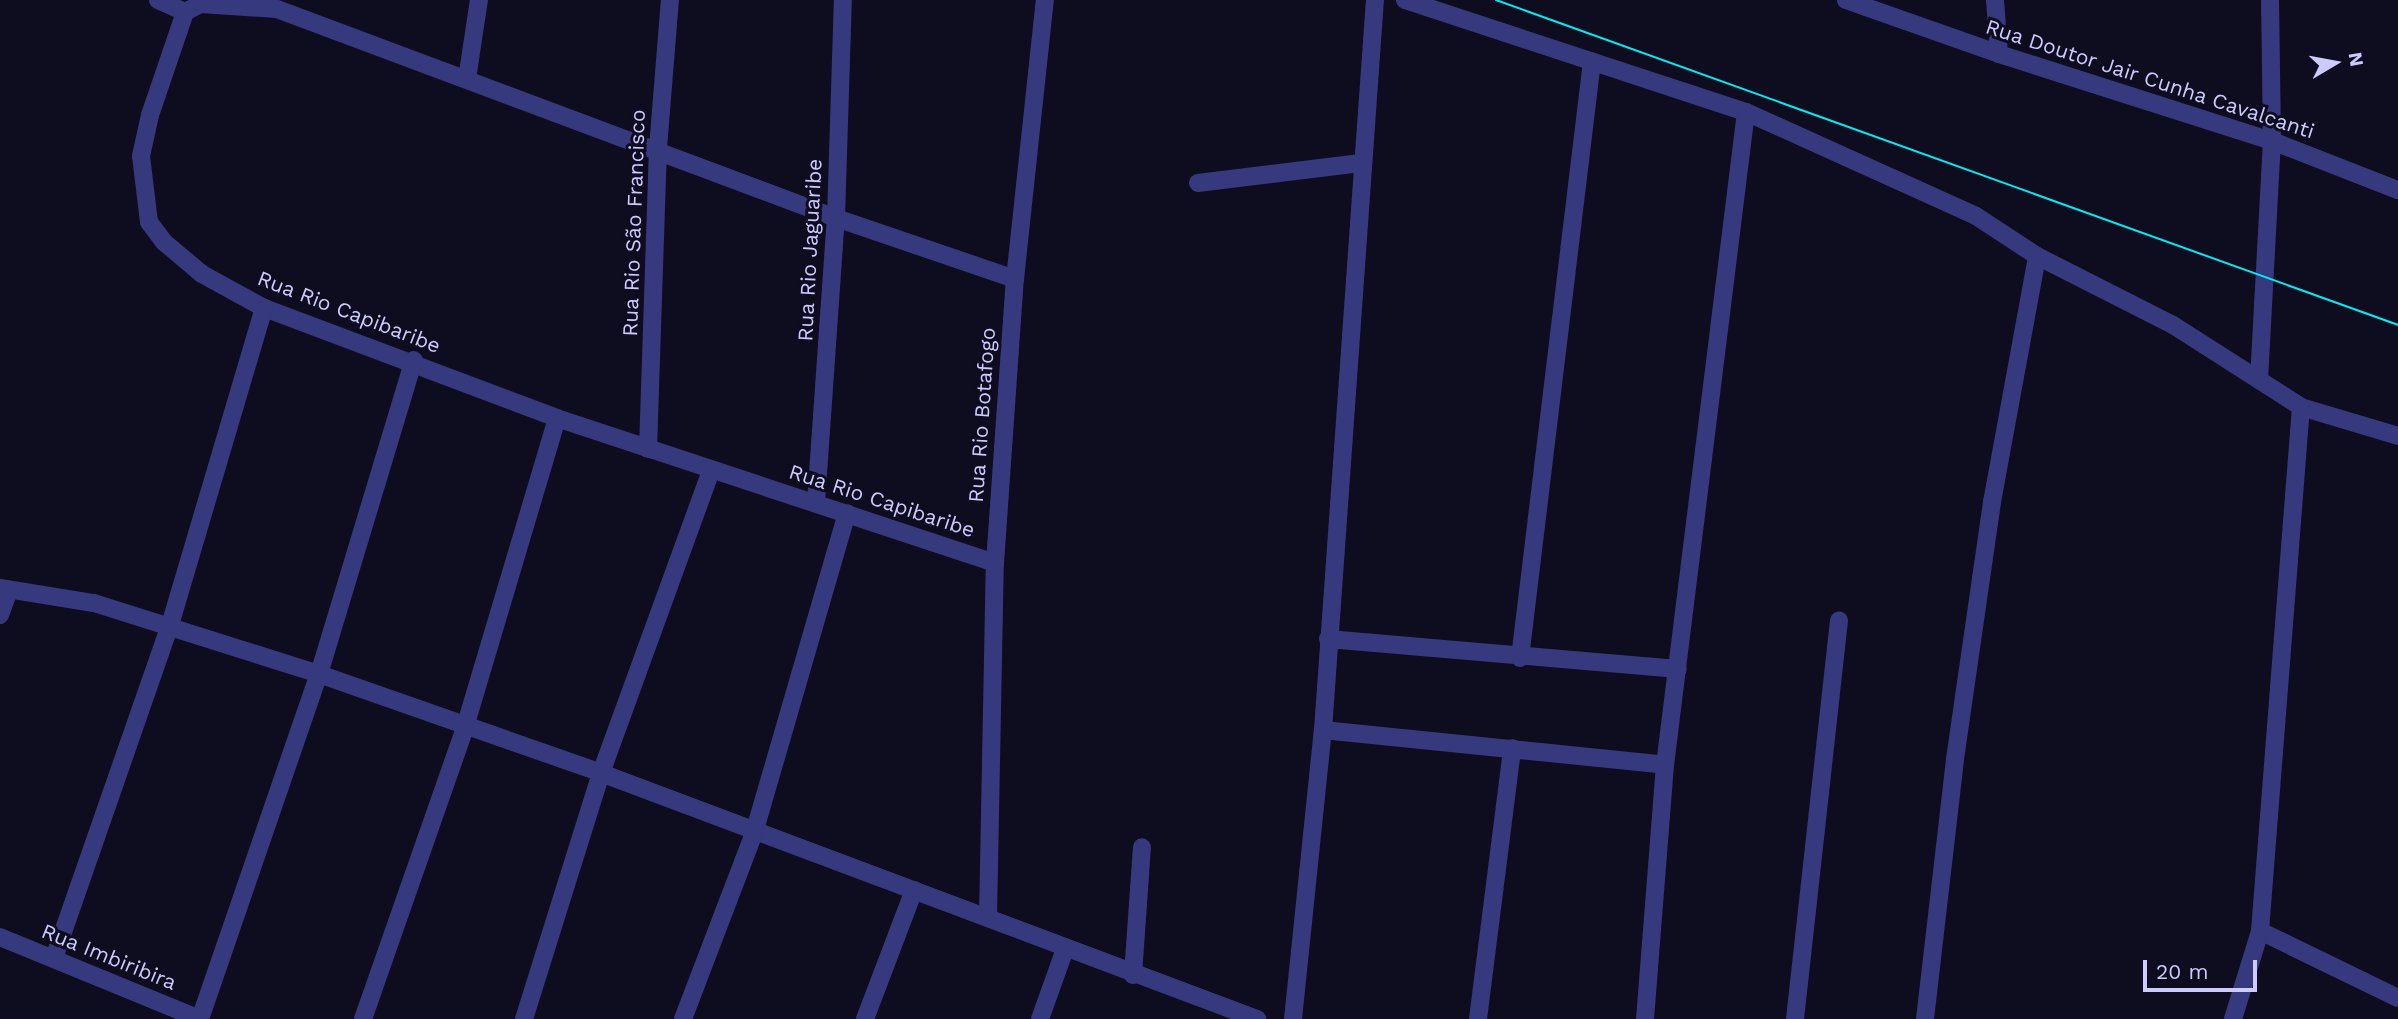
<!DOCTYPE html>
<html>
<head>
<meta charset="utf-8">
<style>
	body { margin:0 }
	#map { position:relative; width:2398px; height:1019px; overflow:hidden; background:#0e0c1f; font-family:"Work Sans",sans-serif }
	div>[style] { position:absolute }
	[style*='--x'] { left:calc(var(--x)*1px); top:calc(var(--y)*1px); width:calc(var(--w)*1px); rotate:calc(var(--a)*1deg) }
	.minor>* { height:18px; margin:-9px; padding:0 9px; transform-origin:9px; border-radius:9px; background:#37397e }
	.tram>* { height:2px; margin:-1px; padding:0 1px; transform-origin:1px; border-radius:1px; background:#01ecf4 }
	span { translate:-50% -50%; white-space:nowrap; text-align:center; line-height:1.15; -webkit-text-stroke:6px #0e0c1f; paint-order:stroke }
	.street-label { font-size:21px; color:#cdcaff }
	.north { position:absolute; left:2300px; top:28px; width:70px; height:70px; -webkit-text-stroke:5px #0e0c1f; paint-order:stroke; rotate:80deg; font-size:19px; font-weight:700; line-height:28px; text-align:center; color:#cdcaff }
	.north::after { content:''; display:block; margin:auto; width:24px; height:32px; background:#cdcaff; clip-path:polygon(50% 0,100% 100%,50% 72%,0 100%) }
	.scale { position:absolute; left:2143px; top:960px; width:114px; height:32px; box-sizing:border-box; border:4px solid #cdcaff; border-top:0; padding-left:9px; font-size:21px; line-height:24px; white-space:nowrap; color:#cdcaff; -webkit-text-stroke:5px #0e0c1f; paint-order:stroke }
</style>
</head>
<body>
<div id="map">
	<div class="minor">
		<div style="--x:158;--y:0;--w:30;--a:24"></div>
		<div style="--x:1405;--y:0;--w:359;--a:18.2"></div>
		<div style="--x:1746;--y:112;--w:252;--a:24.3"></div>
		<div style="--x:1976;--y:216;--w:73;--a:33.3"></div>
		<div style="--x:2037;--y:256;--w:153;--a:26.9"></div>
		<div style="--x:2173;--y:325;--w:152;--a:32.6"></div>
		<div style="--x:2301;--y:407;--w:101;--a:16.6"></div>
		<div style="--x:1846;--y:0;--w:162;--a:19.4"></div>
		<div style="--x:1999;--y:54;--w:287;--a:17.7"></div>
		<div style="--x:2272;--y:141;--w:135;--a:21.3"></div>
		<div style="--x:1995;--y:0;--w:54;--a:85.8"></div>
		<div style="--x:467;--y:79;--w:80;--a:-81.4"></div>
		<div style="--x:1198;--y:183;--w:164;--a:-7"></div>
		<div style="--x:2259;--y:380;--w:239;--a:-86.9"></div>
		<div style="--x:2272;--y:141;--w:141;--a:-90.8"></div>
		<div style="--x:648;--y:449;--w:301;--a:-88.1"></div>
		<div style="--x:658;--y:148;--w:148;--a:-85.4"></div>
		<div style="--x:816;--y:502;--w:285;--a:-86"></div>
		<div style="--x:836;--y:218;--w:218;--a:-88.2"></div>
		<div style="--x:995;--y:563;--w:461;--a:-161.7"></div>
		<div style="--x:557;--y:418;--w:313;--a:-159.4"></div>
		<div style="--x:264;--y:308;--w:71;--a:-151.3"></div>
		<div style="--x:202;--y:274;--w:50;--a:-139.9"></div>
		<div style="--x:164;--y:242;--w:25;--a:-127"></div>
		<div style="--x:149;--y:222;--w:66;--a:-96.9"></div>
		<div style="--x:141;--y:156;--w:42;--a:-77.6"></div>
		<div style="--x:150;--y:115;--w:109;--a:-71.2"></div>
		<div style="--x:185;--y:12;--w:18;--a:-27"></div>
		<div style="--x:201;--y:4;--w:76;--a:3.8"></div>
		<div style="--x:277;--y:9;--w:597;--a:20.5"></div>
		<div style="--x:836;--y:218;--w:189;--a:18.8"></div>
		<div style="--x:0;--y:588;--w:95;--a:9.1"></div>
		<div style="--x:94;--y:603;--w:236;--a:17.5"></div>
		<div style="--x:319;--y:674;--w:299;--a:19.3"></div>
		<div style="--x:601;--y:773;--w:701;--a:20.56"></div>
		<div style="--x:0;--y:615;--w:27;--a:-70"></div>
		<div style="--x:1328;--y:639;--w:351;--a:4.9"></div>
		<div style="--x:1520;--y:658;--w:601;--a:-83.12"></div>
		<div style="--x:1323;--y:730;--w:344;--a:5.8"></div>
		<div style="--x:988;--y:918;--w:355;--a:-88.9"></div>
		<div style="--x:995;--y:563;--w:285;--a:-86"></div>
		<div style="--x:1015;--y:279;--w:281;--a:-83.9"></div>
		<div style="--x:2260;--y:931;--w:153;--a:25.9"></div>
		<div style="--x:0;--y:937;--w:216;--a:22.3"></div>
		<div style="--x:54;--y:958;--w:353;--a:-70.8"></div>
		<div style="--x:170;--y:625;--w:331;--a:-73.5"></div>
		<div style="--x:1133;--y:975;--w:128;--a:-86"></div>
		<div style="--x:200;--y:1019;--w:365;--a:-71"></div>
		<div style="--x:319;--y:674;--w:328;--a:-73.2"></div>
		<div style="--x:363;--y:1019;--w:309;--a:-70.7"></div>
		<div style="--x:465;--y:727;--w:322;--a:-73.4"></div>
		<div style="--x:524;--y:1019;--w:258;--a:-72.6"></div>
		<div style="--x:601;--y:773;--w:321;--a:-70"></div>
		<div style="--x:683;--y:1019;--w:199;--a:-69.1"></div>
		<div style="--x:754;--y:833;--w:333;--a:-73.8"></div>
		<div style="--x:865;--y:1019;--w:138;--a:-69.2"></div>
		<div style="--x:1040;--y:1019;--w:74;--a:-70.3"></div>
		<div style="--x:1293;--y:1019;--w:291;--a:-84.1"></div>
		<div style="--x:1323;--y:730;--w:732;--a:-85.93"></div>
		<div style="--x:1478;--y:1019;--w:273;--a:-82.8"></div>
		<div style="--x:1645;--y:1019;--w:255;--a:-85.5"></div>
		<div style="--x:1665;--y:765;--w:658;--a:-82.93"></div>
		<div style="--x:1795;--y:1019;--w:401;--a:-83.7"></div>
		<div style="--x:1925;--y:1019;--w:262;--a:-83.4"></div>
		<div style="--x:1955;--y:759;--w:260;--a:-81.8"></div>
		<div style="--x:1992;--y:502;--w:250;--a:-79.6"></div>
		<div style="--x:2233;--y:1019;--w:92;--a:-72.9"></div>
		<div style="--x:2260;--y:931;--w:526;--a:-85.53"></div>
	</div>
	<div class="tram">
		<div style="--x:1496;--y:0;--w:959;--a:19.81"></div>
	</div>
	<div class="street-label">
		<span style="left:2150px;top:79px;rotate:18deg">Rua Doutor Jair Cunha Cavalcanti</span>
		<span style="left:634px;top:223px;rotate:-88deg">Rua Rio São Francisco</span>
		<span style="left:810px;top:250px;rotate:-87deg">Rua Rio Jaguaribe</span>
		<span style="left:349px;top:312px;rotate:21deg">Rua Rio Capibaribe</span>
		<span style="left:982px;top:415px;rotate:-86deg">Rua Rio Botafogo</span>
		<span style="left:882px;top:501px;rotate:18deg">Rua Rio Capibaribe</span>
		<span style="left:109px;top:957px;rotate:22deg">Rua Imbiribira</span>
	</div>
	<div class="north">N</div>
	<div class="scale">20 m</div>
</div>
</body>
</html>
